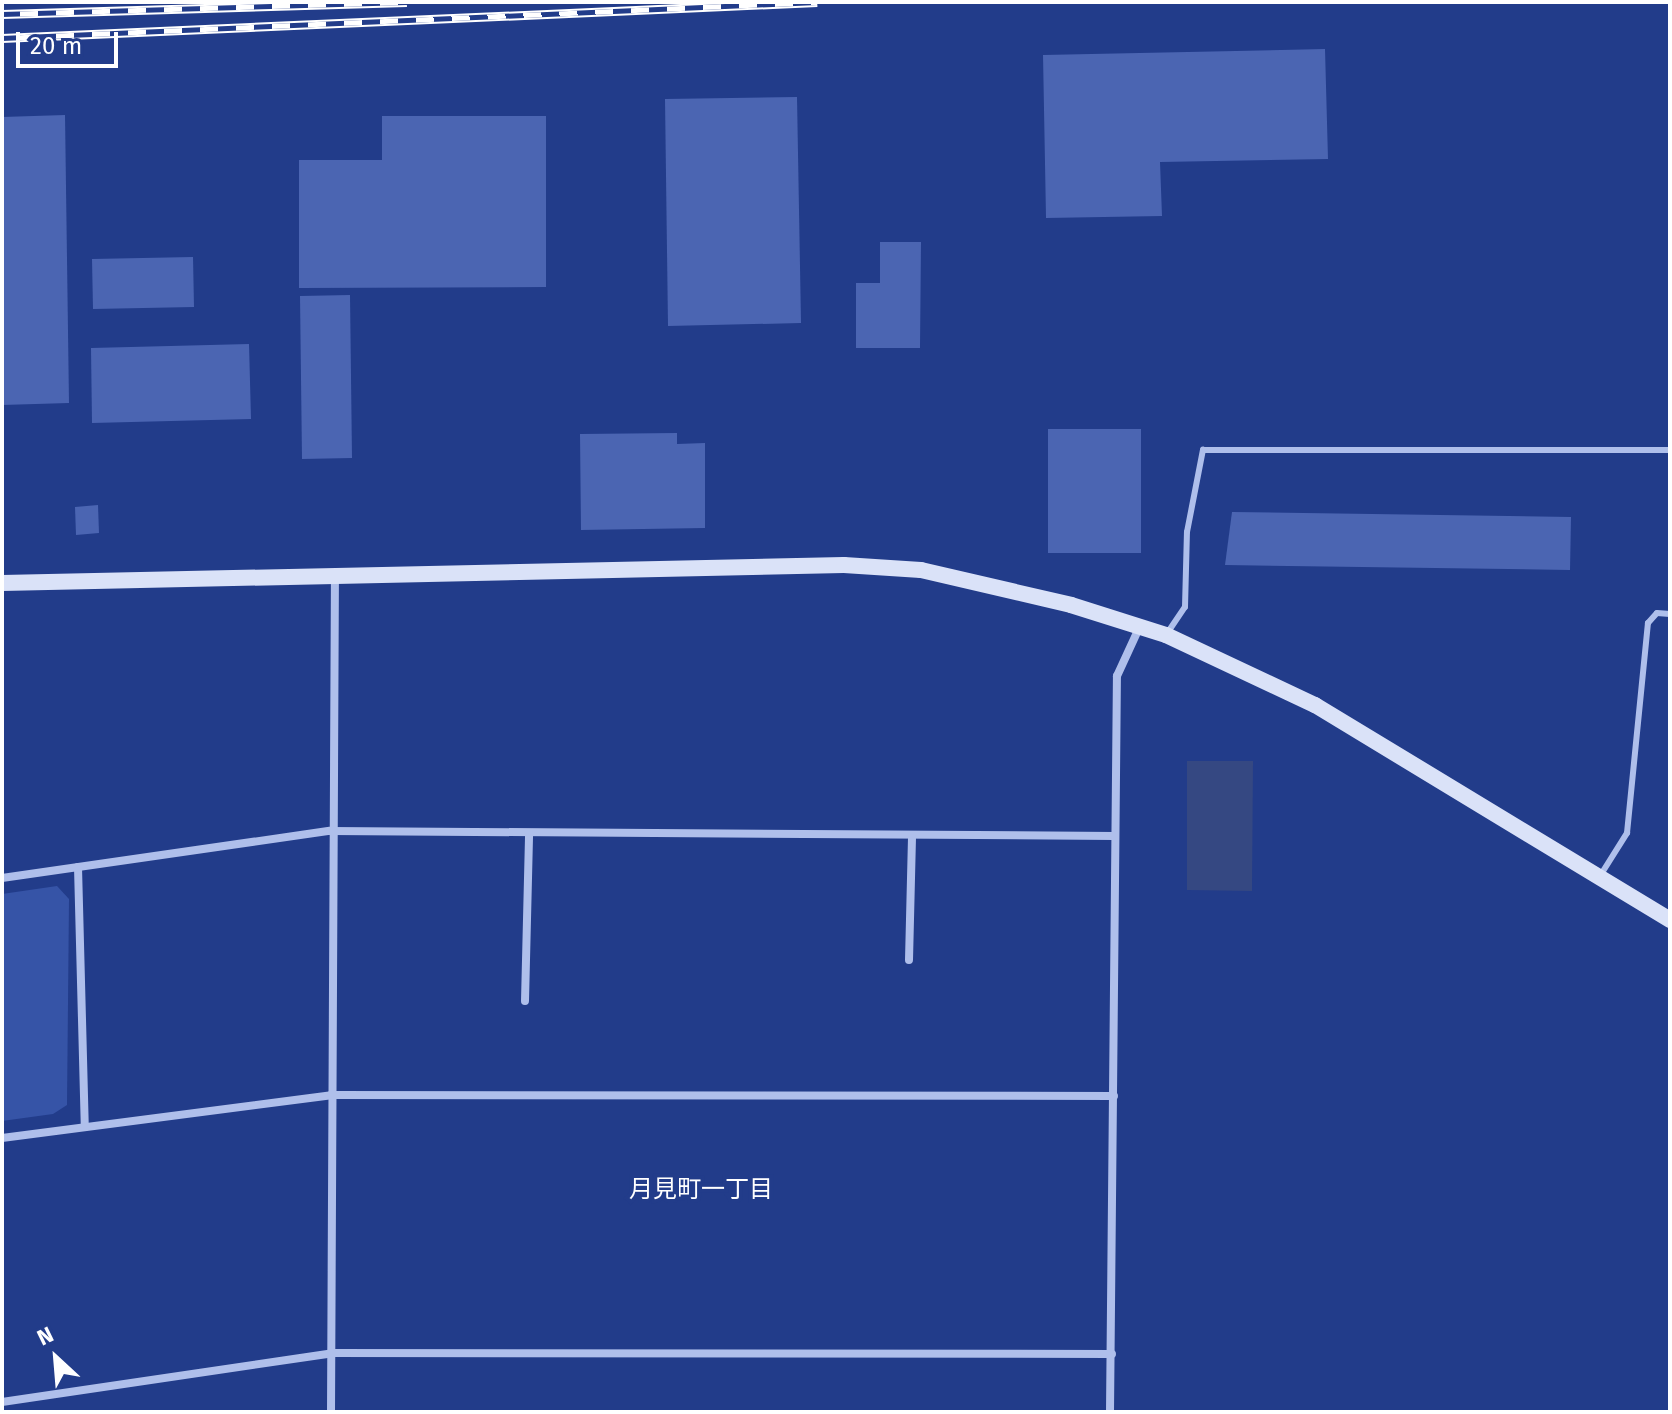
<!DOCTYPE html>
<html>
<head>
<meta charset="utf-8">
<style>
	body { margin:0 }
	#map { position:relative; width:1672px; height:1414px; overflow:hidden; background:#223c8a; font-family:"Fira Sans","Noto Sans JP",sans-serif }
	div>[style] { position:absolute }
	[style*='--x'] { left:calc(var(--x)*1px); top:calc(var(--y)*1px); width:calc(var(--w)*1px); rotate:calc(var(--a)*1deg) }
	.green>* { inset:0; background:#3654a7 }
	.water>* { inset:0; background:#354882 }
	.building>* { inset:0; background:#4b65b2 }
	.lane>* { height:6px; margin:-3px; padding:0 3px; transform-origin:3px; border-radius:3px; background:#afbfeb }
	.street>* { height:8px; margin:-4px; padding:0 4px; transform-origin:4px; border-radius:4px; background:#afbfeb }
	.secondary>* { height:16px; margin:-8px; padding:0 8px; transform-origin:8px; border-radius:8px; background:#dae2f8 }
	.rail>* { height:9px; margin-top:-4.5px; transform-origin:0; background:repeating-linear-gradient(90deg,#223c8a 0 18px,#fff 0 36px); box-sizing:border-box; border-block:2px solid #fff }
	span { translate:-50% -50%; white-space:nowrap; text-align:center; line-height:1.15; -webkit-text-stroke:8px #223c8a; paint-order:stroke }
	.neighbourhood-label { font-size:24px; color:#fff }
	.frame { position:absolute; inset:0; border:4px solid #fff; pointer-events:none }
	.north { position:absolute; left:16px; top:1318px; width:80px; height:80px; -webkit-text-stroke:6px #223c8a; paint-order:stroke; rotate:334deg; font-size:22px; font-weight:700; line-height:32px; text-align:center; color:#fff }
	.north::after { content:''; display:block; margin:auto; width:28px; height:36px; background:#fff; clip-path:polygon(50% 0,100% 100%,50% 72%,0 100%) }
	.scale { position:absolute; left:16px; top:32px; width:102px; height:36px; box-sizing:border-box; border:4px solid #fff; border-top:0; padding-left:10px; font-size:24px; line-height:28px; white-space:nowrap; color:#fff; -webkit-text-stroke:6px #223c8a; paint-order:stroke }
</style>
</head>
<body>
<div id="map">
	<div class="green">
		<div style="clip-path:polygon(57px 886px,69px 899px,67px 1105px,53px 1114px,2px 1121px,2px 894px)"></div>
	</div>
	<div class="water">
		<div style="clip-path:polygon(1187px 761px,1253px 761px,1252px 891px,1187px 890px)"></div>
	</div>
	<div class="building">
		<div style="clip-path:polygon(1325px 49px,1328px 159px,1160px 162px,1162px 216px,1046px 218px,1043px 55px)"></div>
		<div style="clip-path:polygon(797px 97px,801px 323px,668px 326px,665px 99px)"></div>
		<div style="clip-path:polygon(65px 115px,69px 403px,2px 405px,2px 117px)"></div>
		<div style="clip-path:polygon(382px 116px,546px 116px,546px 287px,299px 288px,299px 160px,382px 160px)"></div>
		<div style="clip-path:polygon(880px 242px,921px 242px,920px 348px,856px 348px,856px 283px,880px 283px)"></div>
		<div style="clip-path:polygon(193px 257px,194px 307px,93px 309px,92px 259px)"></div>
		<div style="clip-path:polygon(350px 295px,352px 458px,302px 459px,300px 296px)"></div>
		<div style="clip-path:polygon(249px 344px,251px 419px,92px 423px,91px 348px)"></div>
		<div style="clip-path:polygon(1048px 429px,1141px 429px,1141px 553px,1048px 553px)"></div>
		<div style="clip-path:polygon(677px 433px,677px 444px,705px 443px,705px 528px,581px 530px,580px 434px)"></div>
		<div style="clip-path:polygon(98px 505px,99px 533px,76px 535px,75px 507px)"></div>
		<div style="clip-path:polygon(1232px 512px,1571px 517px,1570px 570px,1225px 565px)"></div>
	</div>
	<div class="lane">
		<div style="--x:1168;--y:632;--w:30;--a:-56"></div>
		<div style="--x:1185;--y:607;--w:75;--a:-88.5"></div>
		<div style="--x:1187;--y:532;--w:84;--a:-79"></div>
		<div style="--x:1203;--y:450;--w:467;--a:0"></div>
		<div style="--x:1600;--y:876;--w:51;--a:-57.9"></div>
		<div style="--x:1627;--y:833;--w:211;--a:-84.3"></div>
		<div style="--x:1648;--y:623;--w:13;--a:-48"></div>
		<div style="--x:1657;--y:613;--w:13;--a:4"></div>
	</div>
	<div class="street">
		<div style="--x:78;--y:867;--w:260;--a:88.5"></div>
		<div style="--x:2;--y:878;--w:331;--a:-8.2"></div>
		<div style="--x:330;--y:831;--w:785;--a:0.36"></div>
		<div style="--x:909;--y:960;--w:122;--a:-88.6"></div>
		<div style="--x:525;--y:1001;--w:167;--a:-88.6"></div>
		<div style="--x:2;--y:1138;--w:332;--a:-7.4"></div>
		<div style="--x:331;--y:1095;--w:783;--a:0.07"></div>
		<div style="--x:2;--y:1402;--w:334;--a:-8.4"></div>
		<div style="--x:332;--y:1353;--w:780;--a:0.07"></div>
		<div style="--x:331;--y:1412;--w:834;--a:-89.73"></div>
		<div style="--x:1110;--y:1412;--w:736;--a:-89.46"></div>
		<div style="--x:1117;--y:676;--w:55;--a:-65.3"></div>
	</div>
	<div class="secondary">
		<div style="--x:2;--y:583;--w:842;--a:-1.22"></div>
		<div style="--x:844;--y:565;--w:77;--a:3.7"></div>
		<div style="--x:921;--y:570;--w:154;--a:13.1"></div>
		<div style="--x:1071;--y:605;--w:100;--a:17.5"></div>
		<div style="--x:1166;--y:635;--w:165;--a:25.2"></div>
		<div style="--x:1315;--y:705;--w:415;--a:31.2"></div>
	</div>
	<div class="rail">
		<div style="--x:2;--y:14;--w:405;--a:-1.7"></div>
		<div style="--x:2;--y:38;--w:816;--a:-2.53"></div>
	</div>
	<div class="neighbourhood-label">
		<span style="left:701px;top:1190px">月見町一丁目</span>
	</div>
	<div class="frame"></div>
	<div class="north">N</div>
	<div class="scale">20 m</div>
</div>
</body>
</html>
